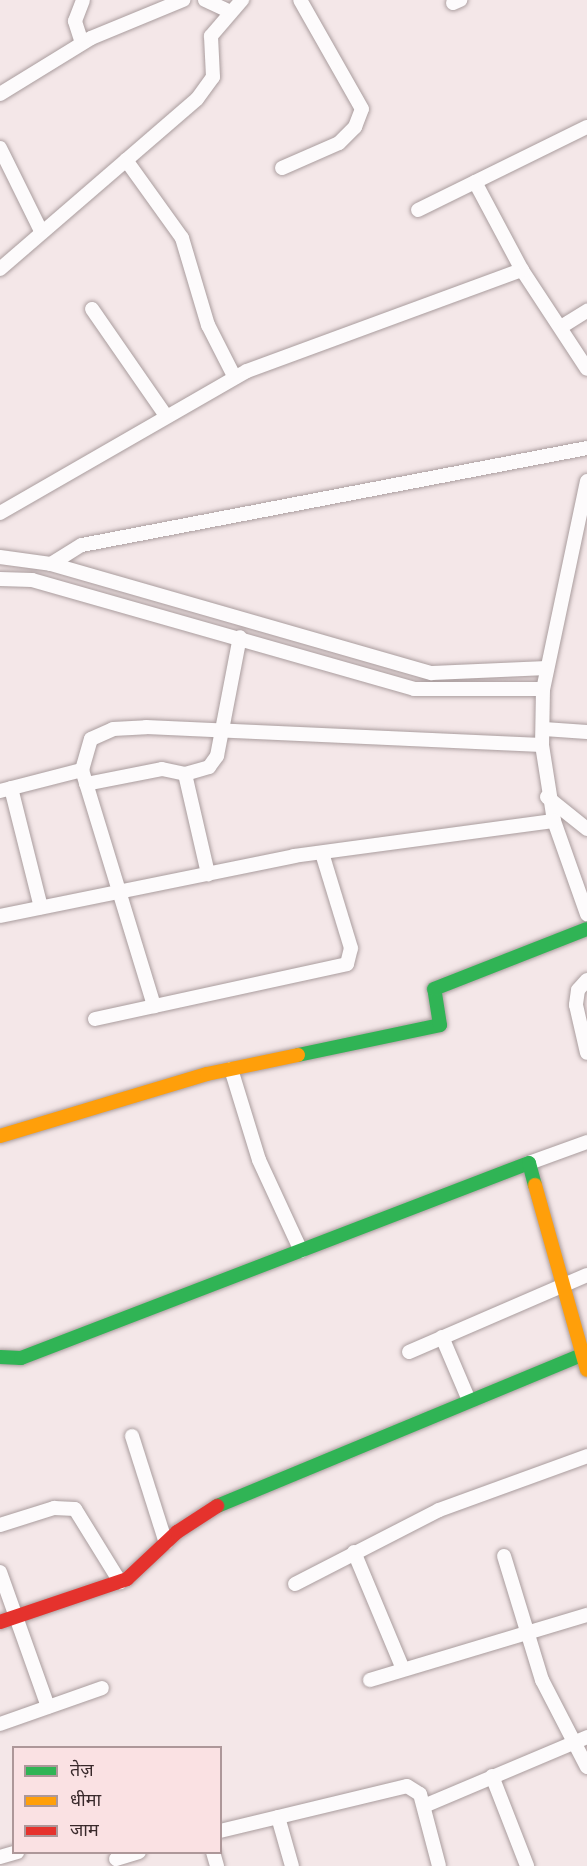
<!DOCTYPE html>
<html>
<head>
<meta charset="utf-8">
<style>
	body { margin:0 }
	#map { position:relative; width:587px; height:1866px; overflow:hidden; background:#f4e7e8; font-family:Georgia,"Noto Sans Devanagari",serif }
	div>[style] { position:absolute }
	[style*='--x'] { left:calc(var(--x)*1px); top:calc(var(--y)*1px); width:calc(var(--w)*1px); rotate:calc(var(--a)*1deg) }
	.roads { filter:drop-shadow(0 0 2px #aa9d9e) drop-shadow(0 0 2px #aa9d9e) }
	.street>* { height:14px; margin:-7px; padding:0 7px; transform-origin:7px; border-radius:7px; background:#fdfbfc }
	.fast>* { height:14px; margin:-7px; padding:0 7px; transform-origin:7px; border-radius:7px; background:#30b455 }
	.slow>* { height:14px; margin:-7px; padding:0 7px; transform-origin:7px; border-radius:7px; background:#ff9f0a }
	.jam>* { height:14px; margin:-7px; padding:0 7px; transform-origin:7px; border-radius:7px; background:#e5322d }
	span { translate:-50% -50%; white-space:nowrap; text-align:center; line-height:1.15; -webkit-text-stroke:4.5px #fae1e3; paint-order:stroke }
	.legend { position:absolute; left:12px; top:1746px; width:210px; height:108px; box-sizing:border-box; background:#fae1e3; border:2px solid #ad9799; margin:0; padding:8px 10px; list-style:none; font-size:18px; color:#39292b }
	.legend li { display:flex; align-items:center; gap:12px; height:30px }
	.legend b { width:30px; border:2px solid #ad9799 }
</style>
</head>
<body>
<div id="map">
	<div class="roads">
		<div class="street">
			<div style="--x:205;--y:0;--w:26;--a:25"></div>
			<div style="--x:453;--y:3;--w:8;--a:-23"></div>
			<div style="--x:82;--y:43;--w:23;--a:-108"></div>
			<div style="--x:75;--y:21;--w:22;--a:-69"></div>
			<div style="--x:0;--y:94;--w:107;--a:-31.6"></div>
			<div style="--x:91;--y:38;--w:100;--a:-22.4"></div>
			<div style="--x:0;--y:148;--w:93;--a:63.7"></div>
			<div style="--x:126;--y:160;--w:96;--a:54.3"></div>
			<div style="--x:182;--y:238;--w:91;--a:73.4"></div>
			<div style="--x:208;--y:325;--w:59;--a:63"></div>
			<div style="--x:282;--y:168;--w:62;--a:-23.7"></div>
			<div style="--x:339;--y:143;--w:23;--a:-45"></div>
			<div style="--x:355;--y:127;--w:19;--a:-69"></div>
			<div style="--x:362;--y:109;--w:125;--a:-119.6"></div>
			<div style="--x:475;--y:182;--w:100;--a:61.9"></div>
			<div style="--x:522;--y:270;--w:118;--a:56.7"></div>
			<div style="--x:418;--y:210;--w:188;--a:-26.2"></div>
			<div style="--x:0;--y:269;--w:260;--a:-40.8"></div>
			<div style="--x:197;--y:99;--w:27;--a:-54"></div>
			<div style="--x:213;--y:77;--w:41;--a:-92.8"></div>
			<div style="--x:211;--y:36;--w:48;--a:-49.3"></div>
			<div style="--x:92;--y:309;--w:130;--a:55.3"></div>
			<div style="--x:561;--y:327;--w:31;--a:-32"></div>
			<div style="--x:587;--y:481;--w:213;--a:101.9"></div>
			<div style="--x:543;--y:689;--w:56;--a:91"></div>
			<div style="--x:542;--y:745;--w:77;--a:81"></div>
			<div style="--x:554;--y:821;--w:99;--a:70.5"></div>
			<div style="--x:0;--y:513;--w:285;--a:-29.9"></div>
			<div style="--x:247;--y:371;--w:293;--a:-20.2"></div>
			<div style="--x:0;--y:557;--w:51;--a:7.8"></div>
			<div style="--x:51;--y:564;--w:396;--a:16"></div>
			<div style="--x:432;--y:673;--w:115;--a:-2.5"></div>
			<div style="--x:51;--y:564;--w:36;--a:-32"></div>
			<div style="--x:82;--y:545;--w:514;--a:-10.87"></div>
			<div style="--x:0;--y:579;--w:32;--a:2"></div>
			<div style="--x:32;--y:580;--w:397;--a:15.9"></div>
			<div style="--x:414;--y:689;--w:129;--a:0"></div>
			<div style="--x:544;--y:729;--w:43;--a:4"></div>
			<div style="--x:82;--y:770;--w:32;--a:-74"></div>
			<div style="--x:91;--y:739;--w:24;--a:-24"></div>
			<div style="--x:113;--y:729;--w:33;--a:-3"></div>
			<div style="--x:146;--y:727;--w:396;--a:2.6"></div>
			<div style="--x:185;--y:774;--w:25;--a:-16"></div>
			<div style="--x:209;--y:767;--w:14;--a:-54"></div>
			<div style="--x:217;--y:756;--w:121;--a:-79.1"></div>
			<div style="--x:86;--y:784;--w:77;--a:-11.2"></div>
			<div style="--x:162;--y:769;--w:24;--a:12"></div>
			<div style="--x:185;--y:774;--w:103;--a:77"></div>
			<div style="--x:11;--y:788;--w:123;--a:75.9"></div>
			<div style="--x:0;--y:791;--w:85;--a:-14.4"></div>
			<div style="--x:82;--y:770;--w:247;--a:73"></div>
			<div style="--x:547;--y:797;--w:51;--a:38.7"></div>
			<div style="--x:0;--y:916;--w:300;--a:-11.5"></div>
			<div style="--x:294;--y:856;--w:262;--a:-7.7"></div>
			<div style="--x:587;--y:980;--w:13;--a:132"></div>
			<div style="--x:578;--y:990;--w:15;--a:98"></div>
			<div style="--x:576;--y:1005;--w:49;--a:77.1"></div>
			<div style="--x:95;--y:1019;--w:258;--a:-12.3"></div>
			<div style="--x:347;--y:964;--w:16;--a:-76"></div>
			<div style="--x:351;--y:948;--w:99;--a:-107"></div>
			<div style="--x:231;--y:1069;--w:95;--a:72.9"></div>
			<div style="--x:259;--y:1160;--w:100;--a:65.2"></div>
			<div style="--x:529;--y:1163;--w:62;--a:-19.9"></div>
			<div style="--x:442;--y:1337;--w:66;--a:66.9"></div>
			<div style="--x:409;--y:1352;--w:194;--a:-23.4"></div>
			<div style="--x:132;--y:1436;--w:112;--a:72.4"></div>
			<div style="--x:0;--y:1525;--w:57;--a:-17.5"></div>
			<div style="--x:54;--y:1508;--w:21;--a:3"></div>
			<div style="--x:75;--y:1509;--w:86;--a:58.3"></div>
			<div style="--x:354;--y:1552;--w:127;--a:67.3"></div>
			<div style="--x:504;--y:1556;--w:130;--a:73"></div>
			<div style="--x:542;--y:1680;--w:98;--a:62.7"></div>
			<div style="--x:0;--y:1572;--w:143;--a:70.4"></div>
			<div style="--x:295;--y:1584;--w:162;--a:-27.2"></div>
			<div style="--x:439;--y:1510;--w:158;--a:-20"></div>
			<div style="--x:370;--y:1680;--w:227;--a:-16.7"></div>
			<div style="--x:0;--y:1724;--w:108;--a:-19.4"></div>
			<div style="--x:492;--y:1776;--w:97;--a:68.7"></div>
			<div style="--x:424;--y:1806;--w:177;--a:-22.9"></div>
			<div style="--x:278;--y:1817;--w:51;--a:74.1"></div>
			<div style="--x:220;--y:1831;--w:192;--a:-13.5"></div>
			<div style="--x:407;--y:1786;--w:15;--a:32"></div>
			<div style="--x:420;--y:1794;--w:74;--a:75.2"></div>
			<div style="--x:213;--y:1852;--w:15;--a:74"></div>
			<div style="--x:0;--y:1857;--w:18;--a:-16"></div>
			<div style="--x:116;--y:1859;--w:24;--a:-17"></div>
		</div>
		<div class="fast">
			<div style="--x:298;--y:1055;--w:145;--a:-11.9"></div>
			<div style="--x:440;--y:1025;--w:36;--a:-99"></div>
			<div style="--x:434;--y:989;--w:164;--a:-21.4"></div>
			<div style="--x:0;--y:1357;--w:21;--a:3"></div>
			<div style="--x:21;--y:1358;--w:544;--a:-21"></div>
			<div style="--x:529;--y:1163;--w:23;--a:75"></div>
			<div style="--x:217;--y:1506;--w:397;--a:-22.5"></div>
		</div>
		<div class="slow">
			<div style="--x:0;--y:1136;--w:216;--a:-16.7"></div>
			<div style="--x:207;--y:1074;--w:93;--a:-11.8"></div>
			<div style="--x:535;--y:1185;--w:192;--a:74.3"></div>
		</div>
		<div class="jam">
			<div style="--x:0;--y:1622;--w:134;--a:-18.7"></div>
			<div style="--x:127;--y:1579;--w:69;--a:-43.2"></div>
			<div style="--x:177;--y:1532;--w:48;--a:-33"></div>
		</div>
	</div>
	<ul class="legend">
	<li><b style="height:8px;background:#30b455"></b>तेज़</li>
	<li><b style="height:8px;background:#ff9f0a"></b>धीमा</li>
	<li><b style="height:8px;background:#e5322d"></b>जाम</li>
	</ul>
</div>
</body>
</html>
